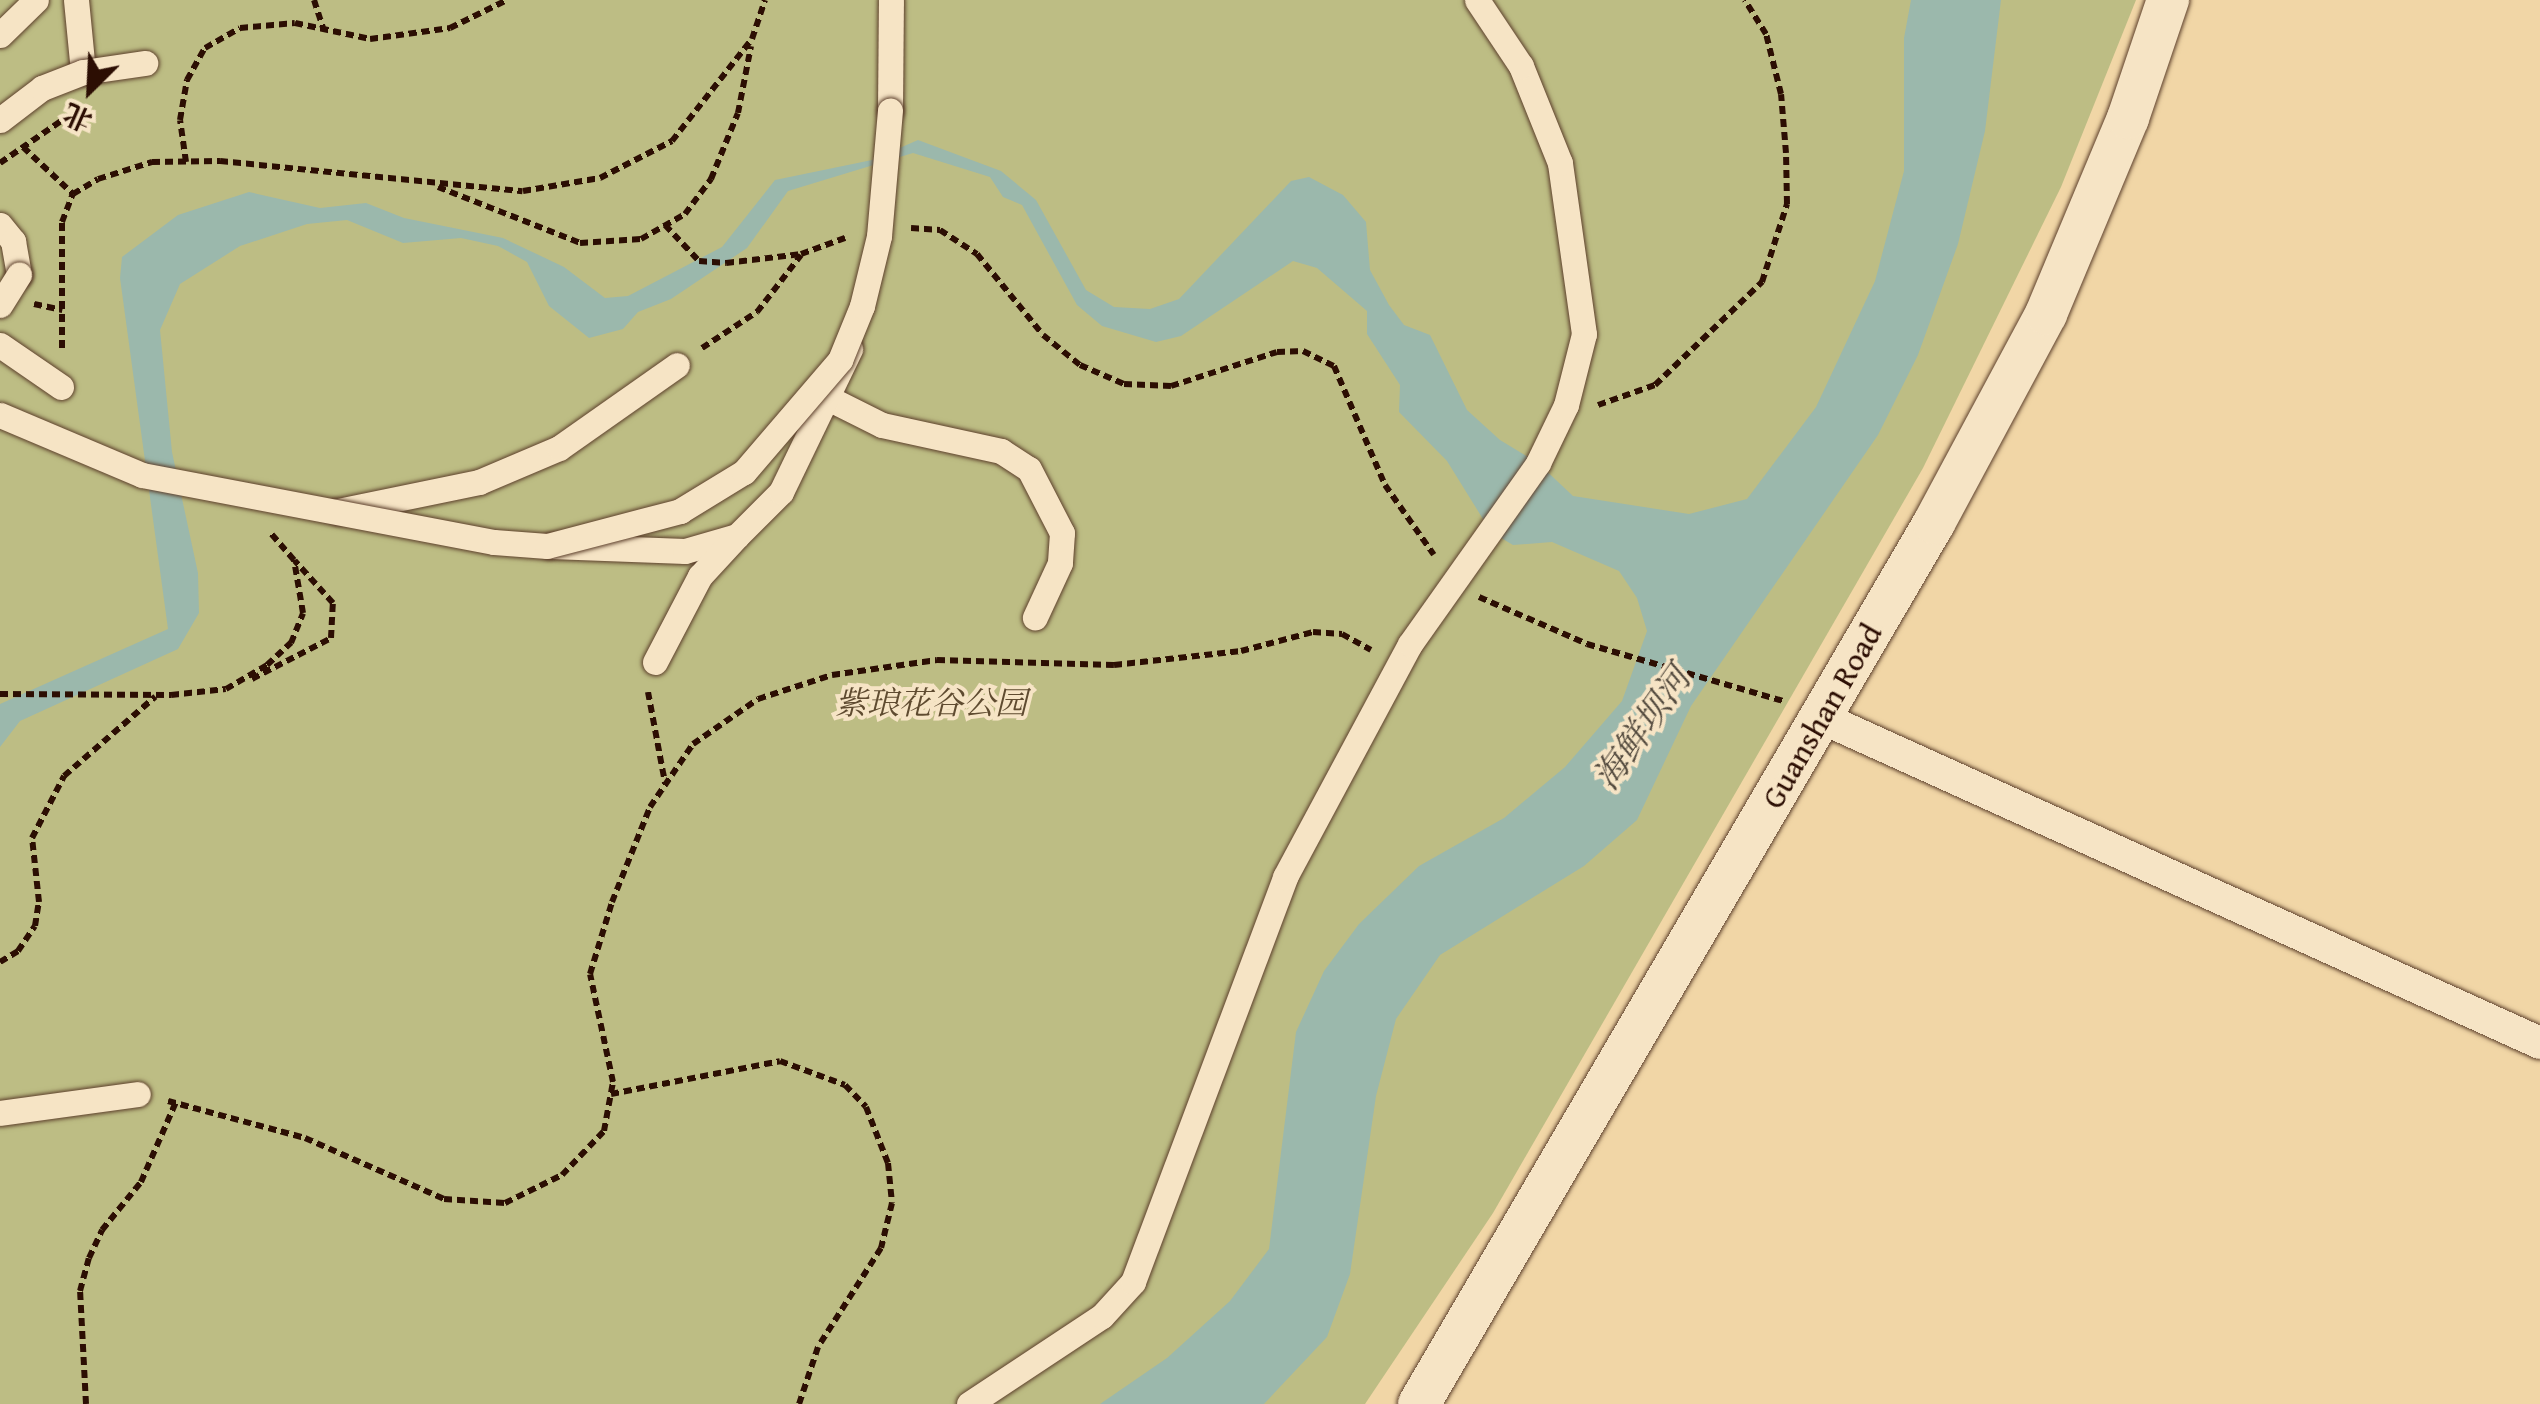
<!DOCTYPE html>
<html>
<head>
<meta charset="utf-8">
<style>
	body { margin:0 }
	#map { position:relative; width:2540px; height:1404px; overflow:hidden; background:#f1d6a6; font-family:"Gentium Book Plus","Noto Serif SC",serif }
	div>[style] { position:absolute }
	[style*='--x'] { left:calc(var(--x)*1px); top:calc(var(--y)*1px); width:calc(var(--w)*1px); rotate:calc(var(--a)*1deg) }
	.green>* { inset:0; background:#bdbd84 }
	.water>* { inset:0; background:#9bb8ac }
	.path>* { height:6px; margin-top:-3px; transform-origin:0; background:repeating-linear-gradient(90deg,#2c0e03 0 8px,transparent 0 13px) }
	.roads { filter:drop-shadow(0 0 2px #5d402c) drop-shadow(0 0 2px #5d402c) }
	.pedestrian>* { height:25px; margin:-12.5px; padding:0 12.5px; transform-origin:12.5px; border-radius:12.5px; background:#f6e4c5 }
	.minor>* { height:32px; margin:-16px; padding:0 16px; transform-origin:16px; border-radius:16px; background:#f6e4c5 }
	.tertiary>* { height:42px; margin:-21px; padding:0 21px; transform-origin:21px; border-radius:21px; background:#f6e4c5 }
	.bridges { filter:drop-shadow(0 0 2px #5d402c) drop-shadow(0 0 2px #5d402c) }
	.pedestrian-bridge>* { height:25px; margin:-12.5px; padding:0 12.5px; transform-origin:12.5px; border-radius:12.5px; background:#f6e4c5 }
	span { translate:-50% -50%; white-space:nowrap; text-align:center; line-height:1.15; -webkit-text-stroke:8px #f6e4c5; paint-order:stroke }
	.park-label { font-size:32px; color:#5f4b30; font-style:italic }
	.street-label { font-size:32px; color:#2c0e03 }
	.water-label { font-size:35px; color:#534a3e; font-style:italic }
	.north { position:absolute; left:40px; top:40px; width:100px; height:100px; -webkit-text-stroke:8px #f6e4c5; paint-order:stroke; rotate:204deg; font-size:28px; font-weight:700; line-height:40px; text-align:center; color:#2c0e03 }
	.north::after { content:''; display:block; margin:auto; width:35px; height:45px; background:#2c0e03; clip-path:polygon(50% 0,100% 100%,50% 72%,0 100%) }
</style>
</head>
<body>
<div id="map">
	<div class="green">
		<div style="clip-path:polygon(0 0,2136px 0,2061px 187px,1923px 468px,1493px 1213px,1365px 1404px,0 1404px)"></div>
	</div>
	<div class="water">
		<div style="clip-path:polygon(1911px 0,2001px 0,1985px 131px,1958px 244px,1918px 355px,1878px 435px,1691px 706px,1637px 820px,1584px 866px,1440px 955px,1396px 1019px,1376px 1096px,1350px 1274px,1327px 1337px,1264px 1404px,1100px 1404px,1167px 1358px,1230px 1301px,1269px 1249px,1296px 1032px,1324px 971px,1359px 924px,1419px 866px,1504px 818px,1565px 767px,1622px 701px,1647px 631px,1637px 598px,1619px 571px,1552px 542px,1513px 545px,1491px 532px,1447px 461px,1399px 412px,1400px 385px,1367px 334px,1367px 311px,1317px 268px,1293px 261px,1181px 336px,1156px 342px,1102px 326px,1077px 305px,1022px 205px,1003px 197px,990px 177px,913px 153px,788px 191px,747px 248px,671px 299px,638px 312px,623px 329px,589px 338px,549px 306px,527px 262px,498px 246px,461px 238px,403px 243px,347px 220px,307px 224px,240px 246px,180px 284px,160px 330px,172px 452px,198px 573px,199px 613px,178px 649px,20px 721px,0 747px,0 704px,168px 629px,120px 278px,122px 257px,178px 215px,249px 192px,320px 208px,366px 203px,404px 218px,503px 238px,564px 267px,605px 298px,628px 296px,722px 247px,775px 180px,872px 160px,918px 140px,1001px 171px,1036px 200px,1086px 290px,1114px 307px,1150px 309px,1179px 299px,1291px 181px,1309px 177px,1343px 195px,1366px 222px,1370px 270px,1389px 305px,1404px 325px,1430px 335px,1467px 410px,1500px 440px,1538px 463px,1573px 496px,1689px 514px,1747px 499px,1816px 407px,1875px 281px,1904px 171px,1904px 38px)"></div>
	</div>
	<div class="path">
		<div style="--x:314;--y:0;--w:29;--a:72"></div>
		<div style="--x:23;--y:147;--w:69;--a:43.2"></div>
		<div style="--x:186;--y:162;--w:42;--a:-98.1"></div>
		<div style="--x:180;--y:120;--w:41;--a:-80.1"></div>
		<div style="--x:187;--y:80;--w:37;--a:-61"></div>
		<div style="--x:205;--y:48;--w:40;--a:-29.7"></div>
		<div style="--x:240;--y:28;--w:55;--a:-5.2"></div>
		<div style="--x:295;--y:23;--w:77;--a:12"></div>
		<div style="--x:370;--y:39;--w:81;--a:-7.8"></div>
		<div style="--x:450;--y:28;--w:64;--a:-26.2"></div>
		<div style="--x:0;--y:163;--w:93;--a:-34.5"></div>
		<div style="--x:438;--y:187;--w:153;--a:21.5"></div>
		<div style="--x:580;--y:243;--w:61;--a:-3.8"></div>
		<div style="--x:641;--y:239;--w:51;--a:-29.6"></div>
		<div style="--x:685;--y:214;--w:44;--a:-53.4"></div>
		<div style="--x:711;--y:179;--w:71;--a:-67.8"></div>
		<div style="--x:738;--y:113;--w:68;--a:-79"></div>
		<div style="--x:665;--y:225;--w:50;--a:46.6"></div>
		<div style="--x:699;--y:261;--w:27;--a:4"></div>
		<div style="--x:726;--y:263;--w:76;--a:-6.8"></div>
		<div style="--x:801;--y:254;--w:47;--a:-20"></div>
		<div style="--x:911;--y:228;--w:29;--a:4"></div>
		<div style="--x:940;--y:230;--w:44;--a:33"></div>
		<div style="--x:977;--y:254;--w:104;--a:50.8"></div>
		<div style="--x:1043;--y:335;--w:48;--a:39"></div>
		<div style="--x:1080;--y:365;--w:48;--a:23.4"></div>
		<div style="--x:1124;--y:384;--w:47;--a:2.4"></div>
		<div style="--x:1171;--y:386;--w:111;--a:-17.8"></div>
		<div style="--x:1277;--y:352;--w:26;--a:-2"></div>
		<div style="--x:1303;--y:351;--w:34;--a:26"></div>
		<div style="--x:1334;--y:366;--w:129;--a:66.8"></div>
		<div style="--x:1385;--y:485;--w:85;--a:55"></div>
		<div style="--x:34;--y:304;--w:29;--a:12"></div>
		<div style="--x:62;--y:348;--w:126;--a:-90"></div>
		<div style="--x:62;--y:222;--w:30;--a:-69"></div>
		<div style="--x:73;--y:194;--w:29;--a:-31"></div>
		<div style="--x:98;--y:179;--w:57;--a:-17.5"></div>
		<div style="--x:152;--y:162;--w:68;--a:-0.8"></div>
		<div style="--x:220;--y:161;--w:304;--a:5.7"></div>
		<div style="--x:523;--y:191;--w:78;--a:-9.6"></div>
		<div style="--x:600;--y:178;--w:81;--a:-27.2"></div>
		<div style="--x:672;--y:141;--w:130;--a:-51.9"></div>
		<div style="--x:752;--y:39;--w:41;--a:-71.6"></div>
		<div style="--x:702;--y:348;--w:66;--a:-33.2"></div>
		<div style="--x:757;--y:312;--w:72;--a:-52.3"></div>
		<div style="--x:1598;--y:405;--w:60;--a:-19.3"></div>
		<div style="--x:1655;--y:385;--w:149;--a:-43.9"></div>
		<div style="--x:1762;--y:282;--w:82;--a:-72.2"></div>
		<div style="--x:1787;--y:204;--w:51;--a:-91.1"></div>
		<div style="--x:1786;--y:153;--w:59;--a:-94.8"></div>
		<div style="--x:1781;--y:94;--w:62;--a:-104"></div>
		<div style="--x:1766;--y:34;--w:40;--a:-122"></div>
		<div style="--x:1479;--y:597;--w:118;--a:23.5"></div>
		<div style="--x:1587;--y:644;--w:204;--a:16.2"></div>
		<div style="--x:252;--y:679;--w:89;--a:-27.4"></div>
		<div style="--x:331;--y:638;--w:35;--a:-87"></div>
		<div style="--x:333;--y:603;--w:57;--a:-132.1"></div>
		<div style="--x:648;--y:692;--w:93;--a:79.4"></div>
		<div style="--x:0;--y:694;--w:171;--a:0.3"></div>
		<div style="--x:171;--y:695;--w:55;--a:-6.2"></div>
		<div style="--x:226;--y:689;--w:48;--a:-30.3"></div>
		<div style="--x:267;--y:665;--w:33;--a:-43"></div>
		<div style="--x:291;--y:643;--w:32;--a:-68"></div>
		<div style="--x:303;--y:613;--w:54;--a:-99.6"></div>
		<div style="--x:294;--y:560;--w:37;--a:-131"></div>
		<div style="--x:0;--y:962;--w:21;--a:-31"></div>
		<div style="--x:18;--y:951;--w:30;--a:-56"></div>
		<div style="--x:35;--y:926;--w:24;--a:-81"></div>
		<div style="--x:39;--y:902;--w:64;--a:-96.2"></div>
		<div style="--x:32;--y:838;--w:70;--a:-62.7"></div>
		<div style="--x:64;--y:776;--w:121;--a:-41"></div>
		<div style="--x:611;--y:1094;--w:172;--a:-11"></div>
		<div style="--x:780;--y:1061;--w:69;--a:20.3"></div>
		<div style="--x:845;--y:1085;--w:30;--a:46"></div>
		<div style="--x:866;--y:1107;--w:60;--a:68.6"></div>
		<div style="--x:888;--y:1163;--w:40;--a:84.3"></div>
		<div style="--x:892;--y:1203;--w:46;--a:103.7"></div>
		<div style="--x:881;--y:1248;--w:117;--a:122.5"></div>
		<div style="--x:818;--y:1347;--w:60;--a:108.4"></div>
		<div style="--x:168;--y:1101;--w:142;--a:15.1"></div>
		<div style="--x:305;--y:1138;--w:152;--a:23.7"></div>
		<div style="--x:444;--y:1199;--w:61;--a:3.8"></div>
		<div style="--x:505;--y:1203;--w:64;--a:-26.2"></div>
		<div style="--x:562;--y:1175;--w:61;--a:-46.3"></div>
		<div style="--x:604;--y:1131;--w:50;--a:-79.6"></div>
		<div style="--x:613;--y:1082;--w:110;--a:-102"></div>
		<div style="--x:590;--y:974;--w:75;--a:-73"></div>
		<div style="--x:612;--y:902;--w:102;--a:-68.2"></div>
		<div style="--x:650;--y:807;--w:76;--a:-55.7"></div>
		<div style="--x:693;--y:744;--w:79;--a:-34.7"></div>
		<div style="--x:758;--y:699;--w:78;--a:-18"></div>
		<div style="--x:832;--y:675;--w:106;--a:-8.1"></div>
		<div style="--x:937;--y:660;--w:177;--a:1.6"></div>
		<div style="--x:1114;--y:665;--w:128;--a:-6.3"></div>
		<div style="--x:1241;--y:651;--w:74;--a:-14.8"></div>
		<div style="--x:1313;--y:632;--w:29;--a:4"></div>
		<div style="--x:1342;--y:634;--w:33;--a:29"></div>
		<div style="--x:86;--y:1404;--w:113;--a:-93"></div>
		<div style="--x:80;--y:1291;--w:34;--a:-75"></div>
		<div style="--x:89;--y:1258;--w:31;--a:-65"></div>
		<div style="--x:102;--y:1230;--w:62;--a:-50.9"></div>
		<div style="--x:141;--y:1182;--w:87;--a:-66.4"></div>
	</div>
	<div class="roads">
		<div class="pedestrian">
			<div style="--x:76;--y:0;--w:72;--a:84.4"></div>
			<div style="--x:0;--y:35;--w:50;--a:-44.2"></div>
			<div style="--x:890;--y:110;--w:110;--a:-89.5"></div>
			<div style="--x:0;--y:225;--w:21;--a:51"></div>
			<div style="--x:13;--y:241;--w:34;--a:80"></div>
			<div style="--x:0;--y:345;--w:74;--a:34.5"></div>
			<div style="--x:830;--y:399;--w:58;--a:26.6"></div>
			<div style="--x:882;--y:425;--w:122;--a:12.3"></div>
			<div style="--x:1001;--y:451;--w:33;--a:33"></div>
			<div style="--x:1029;--y:469;--w:72;--a:62.7"></div>
			<div style="--x:1062;--y:533;--w:30;--a:94"></div>
			<div style="--x:1060;--y:563;--w:60;--a:114.8"></div>
			<div style="--x:338;--y:511;--w:144;--a:-11.6"></div>
			<div style="--x:479;--y:482;--w:87;--a:-23"></div>
			<div style="--x:559;--y:448;--w:144;--a:-35.1"></div>
			<div style="--x:551;--y:546;--w:134;--a:2.1"></div>
			<div style="--x:685;--y:551;--w:54;--a:-16.1"></div>
			<div style="--x:737;--y:536;--w:62;--a:-45"></div>
			<div style="--x:781;--y:492;--w:159;--a:-64.2"></div>
			<div style="--x:655;--y:662;--w:97;--a:-62.4"></div>
			<div style="--x:700;--y:576;--w:54;--a:-47.2"></div>
			<div style="--x:0;--y:1113;--w:139;--a:-7.8"></div>
			<div style="--x:969;--y:1404;--w:159;--a:-33.5"></div>
			<div style="--x:1102;--y:1316;--w:46;--a:-47.6"></div>
			<div style="--x:1133;--y:1282;--w:433;--a:-69.4"></div>
			<div style="--x:1285;--y:877;--w:264;--a:-61.8"></div>
			<div style="--x:1410;--y:644;--w:222;--a:-54.7"></div>
			<div style="--x:1538;--y:463;--w:64;--a:-64.2"></div>
			<div style="--x:1566;--y:405;--w:73;--a:-75.8"></div>
			<div style="--x:1584;--y:334;--w:173;--a:-98"></div>
			<div style="--x:1560;--y:163;--w:105;--a:-111.9"></div>
			<div style="--x:1521;--y:66;--w:79;--a:-123.7"></div>
		</div>
		<div class="minor">
			<div style="--x:1822;--y:718;--w:788;--a:24.35"></div>
		</div>
		<div class="tertiary">
			<div style="--x:1419;--y:1404;--w:1020;--a:-59.69"></div>
			<div style="--x:1934;--y:523;--w:237;--a:-61.8"></div>
			<div style="--x:2046;--y:314;--w:212;--a:-67.3"></div>
			<div style="--x:2128;--y:118;--w:125;--a:-71.3"></div>
		</div>
	</div>
	<div class="bridges">
		<div class="pedestrian-bridge">
			<div style="--x:0;--y:120;--w:53;--a:-37.3"></div>
			<div style="--x:42;--y:88;--w:44;--a:-21.3"></div>
			<div style="--x:83;--y:72;--w:63;--a:-8.3"></div>
			<div style="--x:0;--y:305;--w:36;--a:-58"></div>
			<div style="--x:0;--y:415;--w:154;--a:22.9"></div>
			<div style="--x:142;--y:475;--w:358;--a:10.8"></div>
			<div style="--x:494;--y:542;--w:53;--a:4.3"></div>
			<div style="--x:547;--y:546;--w:138;--a:-14.7"></div>
			<div style="--x:680;--y:511;--w:75;--a:-31.4"></div>
			<div style="--x:744;--y:472;--w:148;--a:-49.4"></div>
			<div style="--x:840;--y:360;--w:58;--a:-67.8"></div>
			<div style="--x:862;--y:306;--w:72;--a:-76.3"></div>
			<div style="--x:879;--y:236;--w:126;--a:-85"></div>
		</div>
	</div>
	<div class="park-label">
		<span style="left:931px;top:703px">紫琅花谷公园</span>
	</div>
	<div class="street-label">
		<span style="left:1822px;top:716px;rotate:-60deg">Guanshan Road</span>
	</div>
	<div class="water-label">
		<span style="left:1642px;top:728px;rotate:-55deg">海鲜坝河</span>
	</div>
	<div class="north">北</div>
</div>
</body>
</html>
